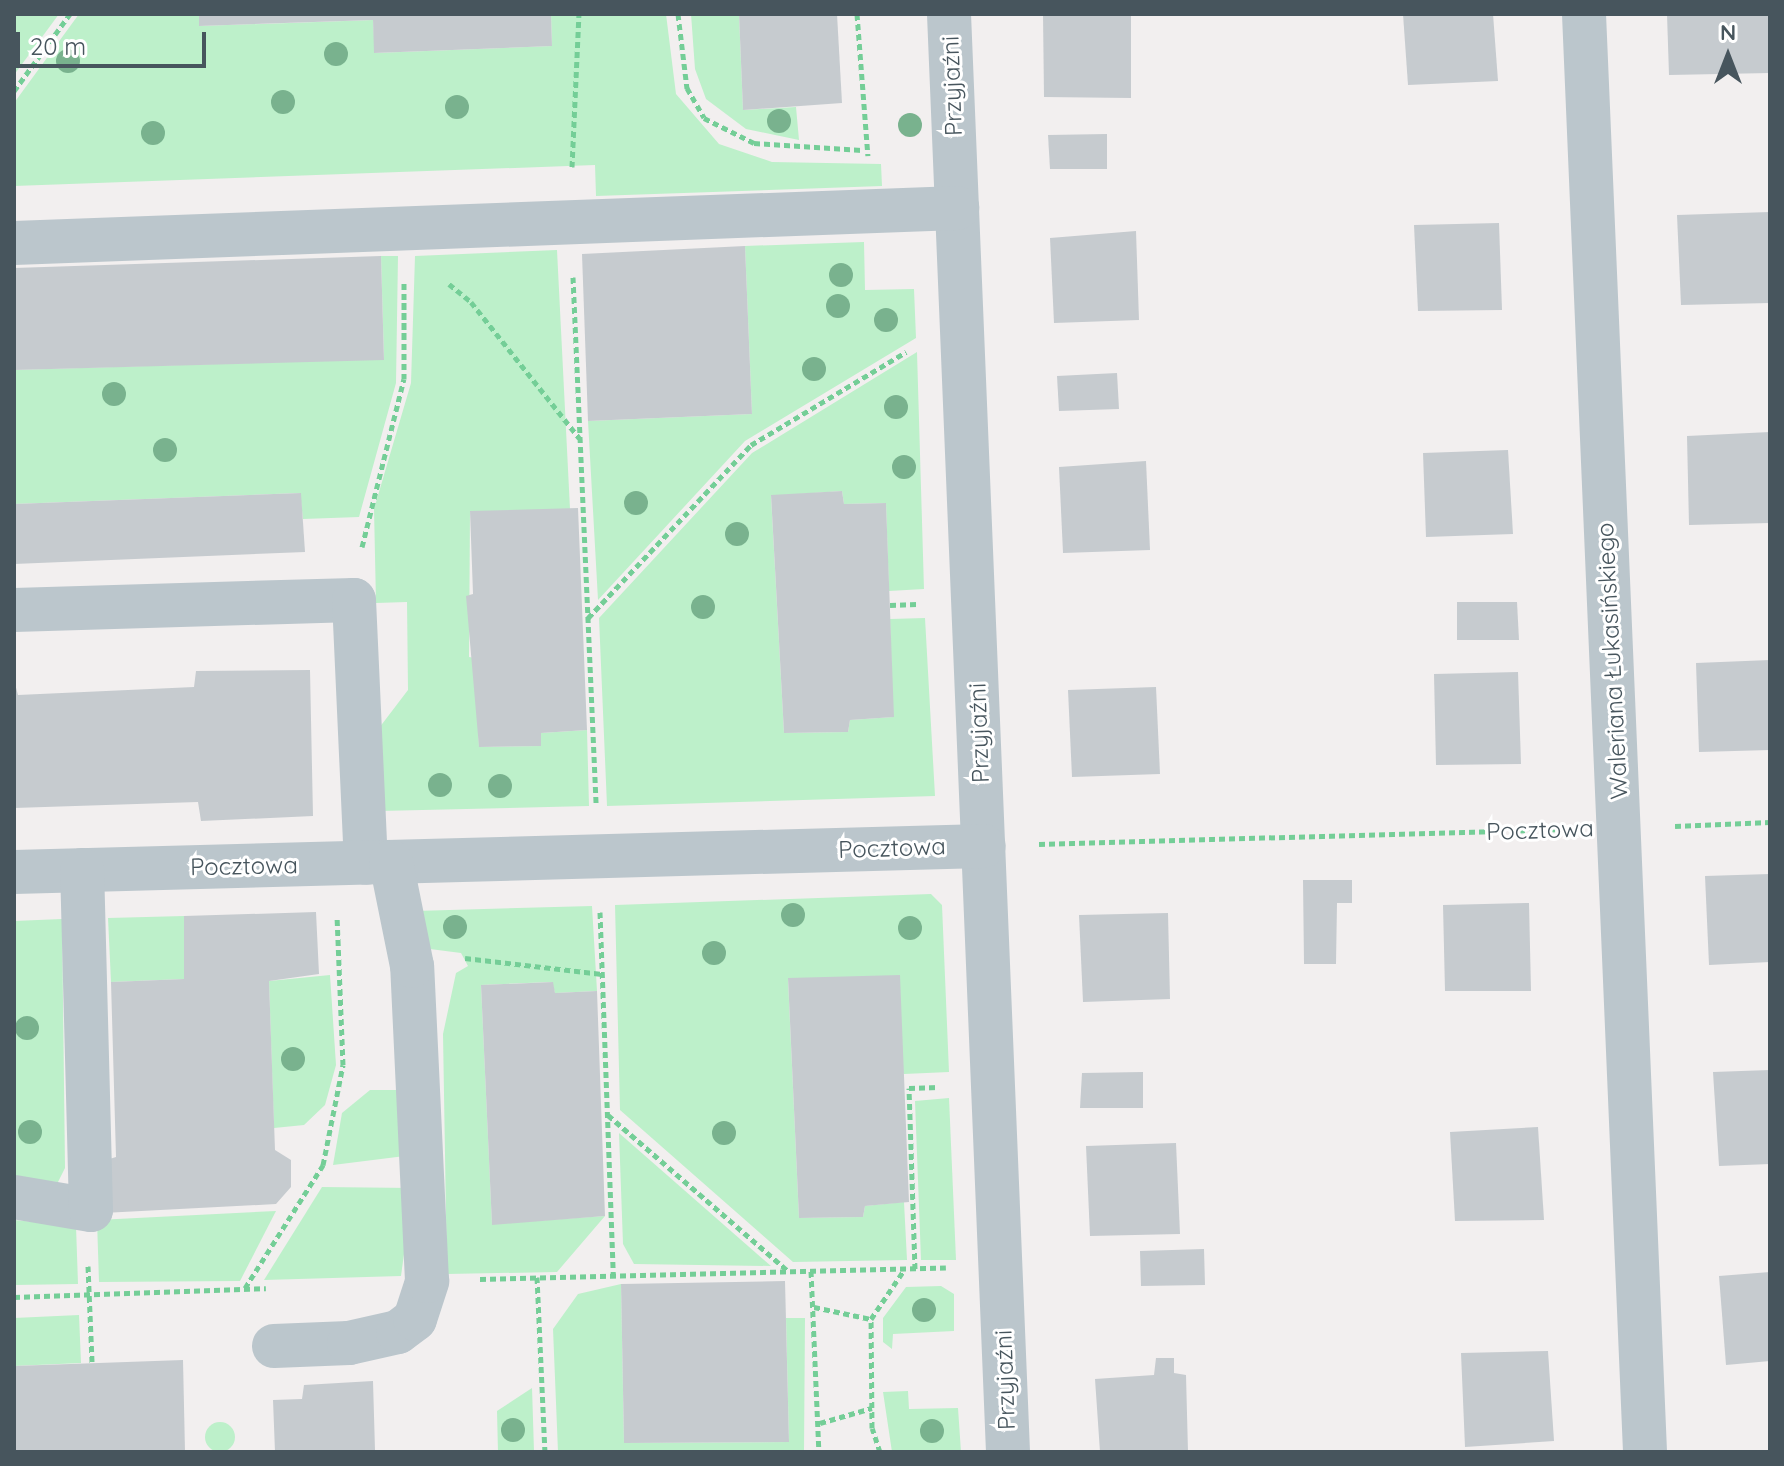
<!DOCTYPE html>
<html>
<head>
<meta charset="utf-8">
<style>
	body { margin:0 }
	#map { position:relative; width:1784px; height:1466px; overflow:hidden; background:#f2efef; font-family:Quicksand,sans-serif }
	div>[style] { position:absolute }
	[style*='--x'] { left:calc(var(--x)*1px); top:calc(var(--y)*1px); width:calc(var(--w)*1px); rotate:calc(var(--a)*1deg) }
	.green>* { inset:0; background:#bdf0ca }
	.round { border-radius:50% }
	.building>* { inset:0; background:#c6cbcf }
	.path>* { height:5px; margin-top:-2.5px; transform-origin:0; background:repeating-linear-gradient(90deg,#74ce97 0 6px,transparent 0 10px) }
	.minor>* { height:44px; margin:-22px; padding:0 22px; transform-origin:22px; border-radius:22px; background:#bbc6cc }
	.trees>* { width:24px; height:24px; margin:-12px; border-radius:50%; background:#79b28e }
	span { translate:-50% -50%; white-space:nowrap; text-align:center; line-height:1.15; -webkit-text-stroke:6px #fff; paint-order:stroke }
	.street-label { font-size:24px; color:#47555d }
	.frame { position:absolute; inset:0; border:16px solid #47555d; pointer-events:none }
	.north { position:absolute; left:1688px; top:16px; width:80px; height:80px; -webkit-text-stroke:6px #fff; paint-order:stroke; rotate:0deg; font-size:22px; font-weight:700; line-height:32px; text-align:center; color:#47555d }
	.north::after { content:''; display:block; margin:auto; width:28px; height:36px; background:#47555d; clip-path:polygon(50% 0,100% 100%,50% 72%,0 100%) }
	.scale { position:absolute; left:16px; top:32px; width:190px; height:36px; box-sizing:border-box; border:4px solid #47555d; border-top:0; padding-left:10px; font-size:24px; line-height:28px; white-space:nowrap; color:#47555d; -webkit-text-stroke:6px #fff; paint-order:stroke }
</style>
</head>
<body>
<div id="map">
	<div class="green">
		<div style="clip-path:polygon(14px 14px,59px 14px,14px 75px)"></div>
		<div style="clip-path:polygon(79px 14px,199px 14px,200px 26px,373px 20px,375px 53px,552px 46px,551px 14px,666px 14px,676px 94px,719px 144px,772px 162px,881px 164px,882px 186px,596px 196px,595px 165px,14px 186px,14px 103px)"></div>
		<div style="clip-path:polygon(691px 14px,739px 14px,743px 110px,796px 107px,799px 140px,746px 129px,706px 99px,695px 69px)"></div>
		<div style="clip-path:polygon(864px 242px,865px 290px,914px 289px,916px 338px,745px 441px,598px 600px,588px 421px,752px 414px,745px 246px)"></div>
		<div style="clip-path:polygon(557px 250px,570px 509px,470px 512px,469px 657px,475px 658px,479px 747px,541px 746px,541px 733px,587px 730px,589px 806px,379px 811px,376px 732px,408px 690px,407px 602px,376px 603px,374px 509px,411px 383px,415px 256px)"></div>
		<div style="clip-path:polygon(381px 256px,398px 256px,396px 383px,359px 517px,303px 519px,300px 493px,14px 504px,14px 370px,384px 359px)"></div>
		<div style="clip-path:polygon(917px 352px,924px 589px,889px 591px,886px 503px,844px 504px,842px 491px,771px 496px,784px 733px,848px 732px,850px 720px,893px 717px,890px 619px,925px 618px,935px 796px,607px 806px,599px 618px,752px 453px)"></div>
		<div style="clip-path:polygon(931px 894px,942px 905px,949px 1072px,904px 1074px,788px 979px,799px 1218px,863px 1217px,865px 1206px,904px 1202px,907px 1260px,793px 1262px,620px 1110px,615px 905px)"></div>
		<div style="clip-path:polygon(592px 906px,597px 991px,555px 993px,552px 982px,481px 985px,492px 1224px,605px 1216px,557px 1272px,447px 1274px,443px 1034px,456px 973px,468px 966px,461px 953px,430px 949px,415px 911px)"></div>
		<div style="clip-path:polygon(184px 916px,184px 979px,111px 982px,108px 918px)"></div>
		<div style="clip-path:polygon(62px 919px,65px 1168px,58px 1182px,14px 1180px,14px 921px)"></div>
		<div style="clip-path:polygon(330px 975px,336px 1065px,325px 1105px,304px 1125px,274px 1128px,269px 981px)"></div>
		<div style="clip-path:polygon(370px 1090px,411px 1090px,413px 1155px,333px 1165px,342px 1113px)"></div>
		<div style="clip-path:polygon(949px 1098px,956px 1260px,921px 1260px,915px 1101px)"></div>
		<div style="clip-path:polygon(619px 1133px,771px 1266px,634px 1264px,623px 1244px)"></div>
		<div style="clip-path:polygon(322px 1187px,413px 1188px,401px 1276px,264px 1280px)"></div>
		<div style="clip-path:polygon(276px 1211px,240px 1281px,99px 1282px,97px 1220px)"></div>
		<div style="clip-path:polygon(14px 1220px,76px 1226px,78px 1284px,14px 1285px)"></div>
		<div style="clip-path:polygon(621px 1284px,624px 1443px,789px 1442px,786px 1318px,805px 1318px,804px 1452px,558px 1452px,553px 1329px,578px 1294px)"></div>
		<div style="clip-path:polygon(941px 1286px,954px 1294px,954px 1331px,893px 1334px,892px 1349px,883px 1342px,883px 1318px,906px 1287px)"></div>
		<div style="clip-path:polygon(79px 1315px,81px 1363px,14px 1366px,14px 1318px)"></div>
		<div style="clip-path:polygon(532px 1388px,534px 1452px,498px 1452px,497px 1411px)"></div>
		<div style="clip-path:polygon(908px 1391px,909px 1409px,958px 1408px,961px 1452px,892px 1452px,883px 1392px)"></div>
		<div class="round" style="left:205px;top:1422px;width:30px;height:30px"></div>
	</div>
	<div class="building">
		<div style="clip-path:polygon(199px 14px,551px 14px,552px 46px,374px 53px,373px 20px,199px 26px)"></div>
		<div style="clip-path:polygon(739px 14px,837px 14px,842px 103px,743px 110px)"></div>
		<div style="clip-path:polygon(1043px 14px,1131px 14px,1131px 98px,1044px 97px)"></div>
		<div style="clip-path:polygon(1403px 14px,1493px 14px,1498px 81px,1408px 85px)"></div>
		<div style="clip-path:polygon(1667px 14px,1770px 14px,1770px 73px,1669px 75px)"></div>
		<div style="clip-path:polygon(1107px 134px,1107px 169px,1050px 169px,1048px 135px)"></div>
		<div style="clip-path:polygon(1770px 212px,1770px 303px,1681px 305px,1677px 215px)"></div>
		<div style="clip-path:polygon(1499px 223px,1502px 310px,1418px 311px,1414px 225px)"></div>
		<div style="clip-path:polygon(1136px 231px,1139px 320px,1054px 323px,1050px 238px)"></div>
		<div style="clip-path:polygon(745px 246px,752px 414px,588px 421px,582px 254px)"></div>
		<div style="clip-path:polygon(381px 256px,384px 360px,14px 370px,14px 268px)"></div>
		<div style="clip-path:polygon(1117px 373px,1119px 409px,1059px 411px,1057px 376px)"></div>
		<div style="clip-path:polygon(1770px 432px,1770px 523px,1689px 525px,1687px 436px)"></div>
		<div style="clip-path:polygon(1508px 450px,1513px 534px,1426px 537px,1423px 453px)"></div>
		<div style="clip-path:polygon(1146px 461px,1150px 550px,1063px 553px,1059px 467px)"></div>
		<div style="clip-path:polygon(842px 491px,844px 504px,886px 503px,894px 717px,850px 720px,848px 732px,784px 733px,771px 495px)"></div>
		<div style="clip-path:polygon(301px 493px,305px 552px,14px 564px,14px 504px)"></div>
		<div style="clip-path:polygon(578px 508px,587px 730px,541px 733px,541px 746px,479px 747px,466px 596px,473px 594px,470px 511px)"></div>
		<div style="clip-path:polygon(1457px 602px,1517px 602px,1519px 640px,1457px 640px)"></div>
		<div style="clip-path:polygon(1770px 660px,1770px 750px,1699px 752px,1696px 663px)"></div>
		<div style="clip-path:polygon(310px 670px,313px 816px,201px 821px,198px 802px,14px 808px,14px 680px,18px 695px,194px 687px,196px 671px)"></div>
		<div style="clip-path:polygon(1518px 672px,1521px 764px,1436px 765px,1434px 674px)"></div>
		<div style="clip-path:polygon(1156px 687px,1160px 774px,1072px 777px,1068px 690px)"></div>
		<div style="clip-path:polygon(1770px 874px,1770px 962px,1709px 965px,1705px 876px)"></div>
		<div style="clip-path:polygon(1303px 880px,1352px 880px,1352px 903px,1337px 903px,1336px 964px,1304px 964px)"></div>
		<div style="clip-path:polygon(1529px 903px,1531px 991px,1445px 991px,1443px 905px)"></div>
		<div style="clip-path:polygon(316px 912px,319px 974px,269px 981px,275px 1150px,291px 1160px,291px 1187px,276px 1204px,103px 1213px,103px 1161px,116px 1157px,111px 982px,184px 979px,184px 916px)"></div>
		<div style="clip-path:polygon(1168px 913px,1170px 999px,1083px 1002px,1079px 915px)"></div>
		<div style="clip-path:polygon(900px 975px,909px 1202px,865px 1206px,863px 1217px,799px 1218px,788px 978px)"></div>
		<div style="clip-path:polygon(553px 982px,555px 993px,597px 991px,605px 1216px,492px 1225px,481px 985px)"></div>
		<div style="clip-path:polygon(1770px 1070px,1770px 1164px,1719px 1166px,1713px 1072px)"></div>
		<div style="clip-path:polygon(1143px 1072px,1143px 1108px,1080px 1108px,1082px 1073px)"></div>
		<div style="clip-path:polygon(1538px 1127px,1544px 1220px,1455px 1221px,1450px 1132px)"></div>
		<div style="clip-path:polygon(1176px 1143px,1180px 1234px,1090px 1236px,1086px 1146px)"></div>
		<div style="clip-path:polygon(1204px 1249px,1205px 1285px,1141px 1286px,1140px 1251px)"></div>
		<div style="clip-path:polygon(1770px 1272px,1770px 1361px,1726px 1365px,1719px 1276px)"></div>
		<div style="clip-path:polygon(785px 1281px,789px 1442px,624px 1443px,621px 1284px)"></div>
		<div style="clip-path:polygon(1548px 1351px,1554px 1441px,1465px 1447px,1461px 1353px)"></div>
		<div style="clip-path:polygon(1156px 1358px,1174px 1358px,1174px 1373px,1186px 1375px,1188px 1452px,1100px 1452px,1095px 1379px,1154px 1375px)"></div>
		<div style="clip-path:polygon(183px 1360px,185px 1452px,14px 1452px,14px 1366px)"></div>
		<div style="clip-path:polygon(373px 1381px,375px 1450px,275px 1452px,273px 1400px,302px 1399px,304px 1385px)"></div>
	</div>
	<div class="path">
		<div style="--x:678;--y:14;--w:75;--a:83.1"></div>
		<div style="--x:687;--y:88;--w:34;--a:60"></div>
		<div style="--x:704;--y:118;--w:56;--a:26.6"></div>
		<div style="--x:754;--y:143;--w:108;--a:3.7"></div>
		<div style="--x:857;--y:14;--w:142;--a:85.6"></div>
		<div style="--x:14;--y:91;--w:95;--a:-54"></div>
		<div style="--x:572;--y:167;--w:153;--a:-87.4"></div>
		<div style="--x:573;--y:277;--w:526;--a:87.49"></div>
		<div style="--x:449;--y:284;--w:28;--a:39"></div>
		<div style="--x:471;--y:302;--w:174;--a:51.5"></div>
		<div style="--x:362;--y:547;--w:173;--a:-76"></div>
		<div style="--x:404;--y:379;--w:97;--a:-90"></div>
		<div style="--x:890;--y:605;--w:27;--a:-2"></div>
		<div style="--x:588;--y:618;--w:238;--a:-46.7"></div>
		<div style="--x:751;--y:445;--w:181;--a:-31"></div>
		<div style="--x:1675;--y:826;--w:95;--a:-2.4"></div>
		<div style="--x:1039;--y:844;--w:526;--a:-1.63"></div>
		<div style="--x:600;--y:912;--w:363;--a:87.9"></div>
		<div style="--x:465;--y:958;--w:138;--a:6.7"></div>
		<div style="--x:608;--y:1115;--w:238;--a:40.9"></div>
		<div style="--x:88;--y:1266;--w:97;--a:87.6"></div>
		<div style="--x:915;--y:1269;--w:181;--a:-91.9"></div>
		<div style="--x:909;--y:1088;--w:30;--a:-2"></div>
		<div style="--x:811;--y:1271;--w:181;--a:87.5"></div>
		<div style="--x:537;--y:1277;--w:175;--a:87.4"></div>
		<div style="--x:480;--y:1279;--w:466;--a:-1.4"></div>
		<div style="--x:245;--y:1288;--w:146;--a:-57.6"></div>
		<div style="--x:323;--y:1165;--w:102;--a:-78.7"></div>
		<div style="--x:343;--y:1065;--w:147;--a:-92.3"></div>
		<div style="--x:14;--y:1297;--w:252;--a:-2"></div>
		<div style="--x:814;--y:1307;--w:58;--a:11.9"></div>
		<div style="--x:820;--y:1423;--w:54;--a:-16.1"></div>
		<div style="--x:880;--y:1452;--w:25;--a:-108"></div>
		<div style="--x:872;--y:1428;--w:109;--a:-90.5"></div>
		<div style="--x:871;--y:1319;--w:59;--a:-56"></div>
	</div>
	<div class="minor">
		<div style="--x:949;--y:14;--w:1439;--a:87.65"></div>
		<div style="--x:1584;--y:14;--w:1439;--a:87.57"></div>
		<div style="--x:14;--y:243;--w:944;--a:-2.13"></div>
		<div style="--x:14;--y:610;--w:340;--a:-1.7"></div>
		<div style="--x:354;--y:600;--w:263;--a:87.4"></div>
		<div style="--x:14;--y:872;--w:970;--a:-1.54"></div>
		<div style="--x:14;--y:1197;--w:78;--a:9.6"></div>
		<div style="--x:91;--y:1210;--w:340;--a:-91.5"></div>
		<div style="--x:274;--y:1346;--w:75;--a:-2.3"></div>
		<div style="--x:349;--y:1343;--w:50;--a:-12.7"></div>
		<div style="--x:398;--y:1332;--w:21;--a:-37"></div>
		<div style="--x:415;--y:1319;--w:40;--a:-72"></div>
		<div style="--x:427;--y:1281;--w:315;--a:-92.7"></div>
		<div style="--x:412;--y:966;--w:106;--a:-101.4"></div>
	</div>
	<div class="trees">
		<div style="left:336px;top:54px"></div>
		<div style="left:68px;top:61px"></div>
		<div style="left:283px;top:102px"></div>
		<div style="left:457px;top:107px"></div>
		<div style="left:779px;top:121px"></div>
		<div style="left:910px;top:125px"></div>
		<div style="left:153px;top:133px"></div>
		<div style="left:841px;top:275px"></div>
		<div style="left:838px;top:306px"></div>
		<div style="left:886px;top:320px"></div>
		<div style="left:814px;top:369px"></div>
		<div style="left:114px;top:394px"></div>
		<div style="left:896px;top:407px"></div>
		<div style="left:165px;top:450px"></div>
		<div style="left:904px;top:467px"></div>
		<div style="left:636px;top:503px"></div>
		<div style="left:737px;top:534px"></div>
		<div style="left:703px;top:607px"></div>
		<div style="left:440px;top:785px"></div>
		<div style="left:500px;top:786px"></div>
		<div style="left:793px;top:915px"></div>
		<div style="left:455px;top:927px"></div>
		<div style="left:910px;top:928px"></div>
		<div style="left:714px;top:953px"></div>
		<div style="left:27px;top:1028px"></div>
		<div style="left:293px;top:1059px"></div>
		<div style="left:30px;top:1132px"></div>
		<div style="left:724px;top:1133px"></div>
		<div style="left:924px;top:1310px"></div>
		<div style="left:513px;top:1430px"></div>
		<div style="left:932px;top:1431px"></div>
	</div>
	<div class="street-label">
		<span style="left:952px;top:86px;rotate:-92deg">Przyjaźni</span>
		<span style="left:1612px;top:661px;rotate:-93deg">Waleriana Łukasińskiego</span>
		<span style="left:979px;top:733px;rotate:-92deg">Przyjaźni</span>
		<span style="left:1540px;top:830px;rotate:-2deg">Pocztowa</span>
		<span style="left:892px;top:848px;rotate:-2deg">Pocztowa</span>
		<span style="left:244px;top:866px;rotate:-1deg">Pocztowa</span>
		<span style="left:1005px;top:1380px;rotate:-92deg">Przyjaźni</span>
	</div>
	<div class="frame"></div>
	<div class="north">N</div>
	<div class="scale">20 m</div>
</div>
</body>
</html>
